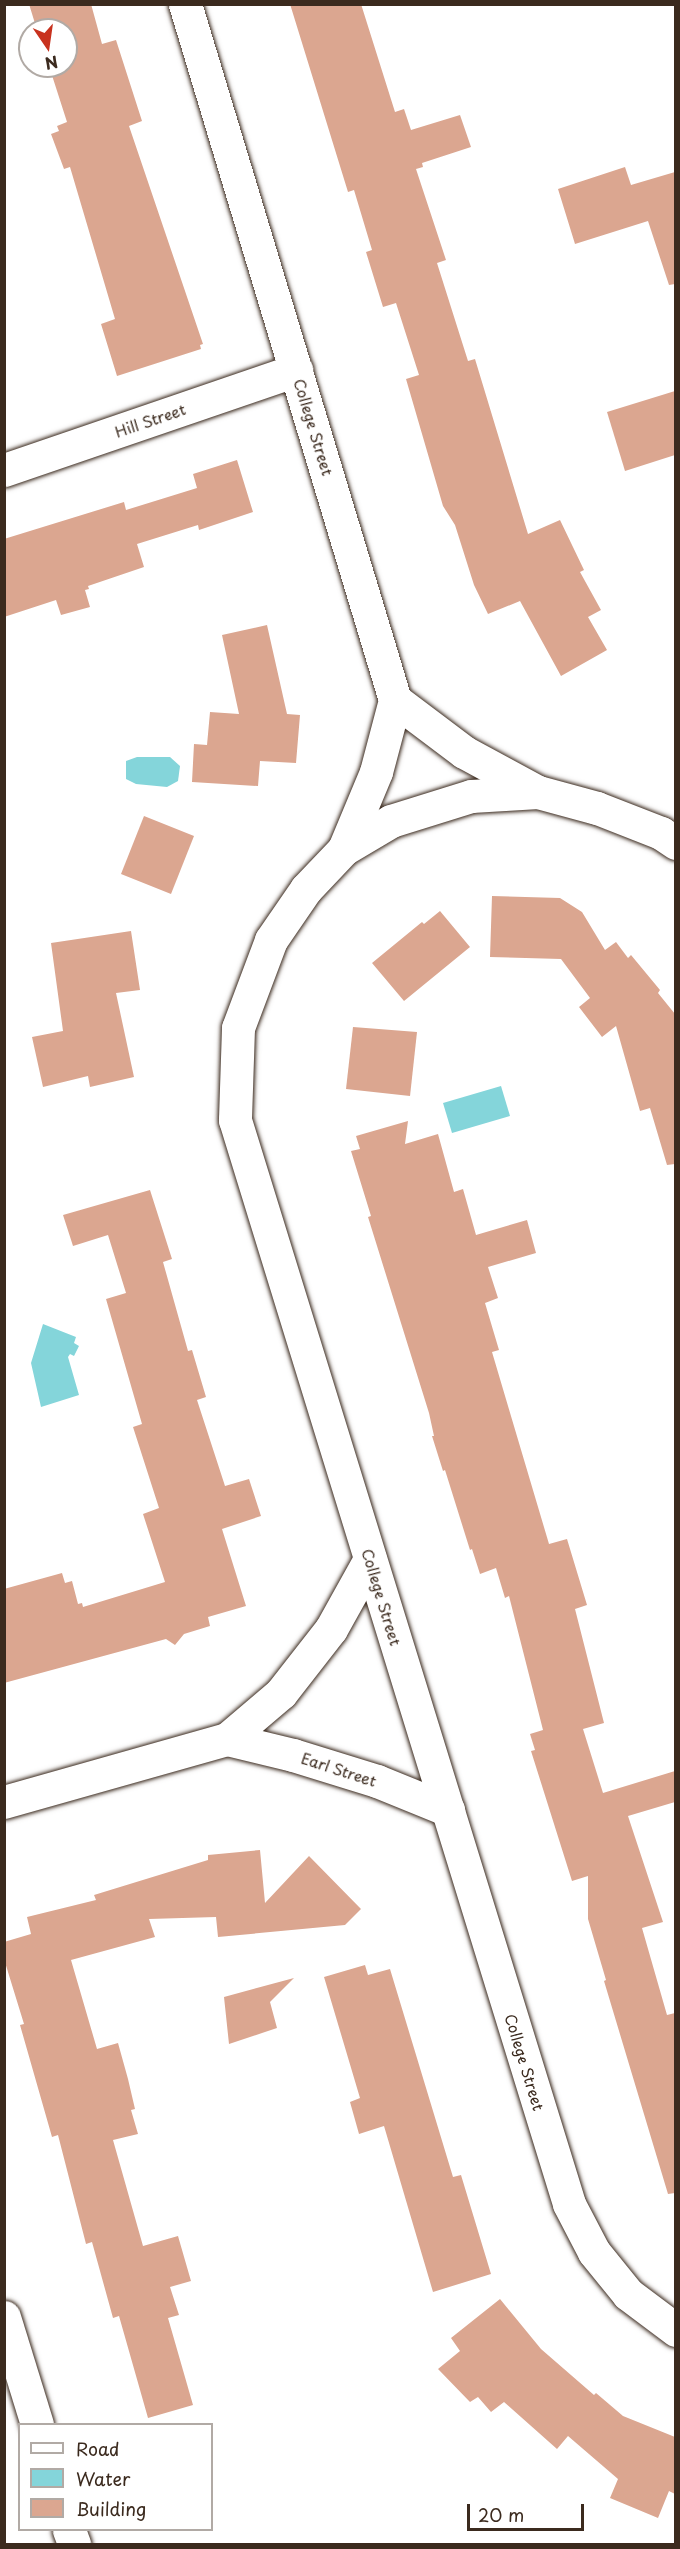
<!DOCTYPE html>
<html>
<head>
<meta charset="utf-8">
<style>
	body { margin:0 }
	#map { position:relative; width:680px; height:2549px; overflow:hidden; background:#fff; font-family:"Playpen Sans",sans-serif }
	div>[style] { position:absolute }
	[style*='--x'] { left:calc(var(--x)*1px); top:calc(var(--y)*1px); width:calc(var(--w)*1px); rotate:calc(var(--a)*1deg) }
	.water>* { inset:0; background:#84d5da }
	.building>* { inset:0; background:#dba690 }
	.roads { filter:drop-shadow(0 0 2px #3b2a1e) drop-shadow(0 0 2px #3b2a1e) }
	.minor>* { height:33px; margin:-16.5px; padding:0 16.5px; transform-origin:16.5px; border-radius:16.5px; background:#fff }
	span { translate:-50% -50%; white-space:nowrap; text-align:center; line-height:1.15; -webkit-text-stroke:4.5px #fff; paint-order:stroke }
	.street-label { font-size:15px; color:#3b2a1e }
	.frame { position:absolute; inset:0; border:6px solid #3b2a1e; pointer-events:none }
	.legend { position:absolute; left:18px; top:2423px; width:195px; height:108px; box-sizing:border-box; background:#fff; border:2px solid #b1aaa5; margin:0; padding:8px 10px; list-style:none; font-size:18px; color:#3b2a1e }
	.legend li { display:flex; align-items:center; gap:12px; height:30px }
	.legend b { width:30px; border:2px solid #b1aaa5 }
	.north { position:absolute; left:18px; top:18px; width:60px; height:60px; box-sizing:border-box; background:#fff; border:2px solid #b1aaa5; border-radius:50%; rotate:167deg; font-size:16px; font-weight:700; line-height:24px; text-align:center; color:#3b2a1e }
	.north::after { content:''; display:block; margin:auto; width:21px; height:27px; background:#c8321e; clip-path:polygon(50% 0,100% 100%,50% 72%,0 100%) }
	.scale { position:absolute; left:467px; top:2504px; width:117px; height:27px; box-sizing:border-box; border:3px solid #3b2a1e; border-top:0; padding-left:8px; font-size:18px; line-height:21px; white-space:nowrap; color:#3b2a1e; -webkit-text-stroke:4px #fff; paint-order:stroke }
</style>
</head>
<body>
<div id="map">
	<div class="water">
		<div style="clip-path:polygon(137px 757px,170px 757px,180px 766px,178px 781px,167px 787px,136px 784px,126px 779px,126px 761px)"></div>
		<div style="clip-path:polygon(501px 1086px,510px 1116px,452px 1133px,443px 1103px)"></div>
		<div style="clip-path:polygon(43px 1324px,76px 1337px,74px 1343px,79px 1346px,74px 1356px,70px 1354px,68px 1357px,79px 1395px,41px 1407px,31px 1363px)"></div>
	</div>
	<div class="building">
		<div style="clip-path:polygon(29px 4px,91px 4px,102px 44px,116px 40px,142px 121px,129px 126px,203px 344px,200px 345px,201px 349px,117px 376px,101px 324px,115px 319px,70px 167px,64px 169px,51px 134px,59px 131px,57px 126px,67px 122px,49px 66px,66px 66px,66px 30px,37px 30px)"></div>
		<div style="clip-path:polygon(290px 4px,361px 4px,395px 112px,404px 109px,411px 130px,460px 115px,471px 147px,422px 163px,423px 167px,416px 169px,446px 260px,437px 263px,468px 361px,475px 359px,528px 534px,560px 520px,584px 570px,580px 572px,601px 610px,588px 617px,607px 650px,561px 676px,520px 601px,488px 614px,474px 585px,455px 525px,443px 506px,406px 379px,419px 375px,396px 303px,383px 307px,366px 252px,372px 250px,354px 190px,348px 192px)"></div>
		<div style="clip-path:polygon(625px 167px,631px 185px,675px 172px,675px 284px,669px 285px,648px 221px,575px 244px,558px 189px)"></div>
		<div style="clip-path:polygon(675px 391px,675px 455px,625px 471px,607px 412px)"></div>
		<div style="clip-path:polygon(237px 460px,253px 512px,199px 530px,198px 525px,137px 544px,144px 567px,88px 586px,89px 589px,85px 590px,90px 607px,61px 615px,56px 600px,4px 617px,4px 539px,124px 502px,126px 510px,197px 488px,193px 474px)"></div>
		<div style="clip-path:polygon(267px 625px,287px 714px,300px 715px,296px 763px,260px 761px,258px 786px,192px 782px,194px 744px,207px 745px,210px 712px,239px 714px,222px 635px)"></div>
		<div style="clip-path:polygon(144px 816px,194px 836px,171px 894px,121px 874px)"></div>
		<div style="clip-path:polygon(492px 896px,560px 898px,582px 912px,605px 950px,616px 942px,628px 958px,631px 955px,660px 990px,658px 993px,675px 1014px,675px 1164px,667px 1165px,650px 1108px,640px 1111px,616px 1026px,602px 1037px,579px 1007px,590px 998px,561px 959px,490px 957px)"></div>
		<div style="clip-path:polygon(440px 911px,470px 947px,404px 1001px,372px 963px,422px 922px,424px 924px)"></div>
		<div style="clip-path:polygon(131px 931px,140px 990px,116px 993px,134px 1077px,90px 1087px,88px 1076px,43px 1087px,32px 1037px,63px 1031px,51px 943px)"></div>
		<div style="clip-path:polygon(353px 1027px,417px 1032px,410px 1096px,346px 1089px)"></div>
		<div style="clip-path:polygon(408px 1121px,405px 1144px,438px 1134px,454px 1192px,463px 1189px,476px 1235px,527px 1220px,536px 1253px,488px 1267px,498px 1298px,485px 1303px,499px 1350px,492px 1352px,549px 1544px,567px 1539px,587px 1605px,575px 1609px,604px 1723px,583px 1729px,603px 1793px,675px 1771px,675px 1802px,628px 1816px,663px 1922px,642px 1928px,667px 2015px,675px 2013px,675px 2193px,668px 2194px,604px 1981px,606px 1980px,588px 1919px,588px 1876px,572px 1881px,531px 1751px,535px 1750px,530px 1734px,543px 1730px,509px 1596px,505px 1598px,496px 1568px,480px 1574px,472px 1549px,470px 1550px,445px 1470px,443px 1471px,432px 1436px,434px 1436px,429px 1413px,368px 1217px,371px 1216px,351px 1151px,360px 1149px,356px 1136px)"></div>
		<div style="clip-path:polygon(150px 1190px,172px 1259px,163px 1262px,188px 1351px,192px 1350px,206px 1397px,197px 1400px,225px 1486px,249px 1479px,261px 1516px,222px 1529px,246px 1606px,208px 1617px,210px 1626px,184px 1634px,175px 1645px,166px 1639px,4px 1683px,4px 1589px,62px 1573px,65px 1583px,72px 1581px,78px 1604px,82px 1603px,83px 1607px,165px 1582px,143px 1514px,159px 1508px,133px 1427px,142px 1424px,106px 1299px,126px 1293px,108px 1235px,73px 1246px,63px 1215px)"></div>
		<div style="clip-path:polygon(260px 1850px,265px 1903px,309px 1856px,361px 1909px,345px 1925px,218px 1937px,216px 1917px,149px 1919px,155px 1937px,71px 1960px,97px 2049px,118px 2043px,128px 2079px,135px 2109px,131px 2110px,138px 2134px,113px 2140px,143px 2246px,178px 2236px,191px 2281px,170px 2287px,179px 2315px,168px 2318px,193px 2405px,148px 2418px,119px 2316px,113px 2318px,92px 2242px,86px 2244px,58px 2135px,52px 2137px,20px 2025px,24px 2024px,4px 1959px,4px 1942px,31px 1934px,27px 1917px,96px 1900px,94px 1895px,208px 1860px,208px 1855px)"></div>
		<div style="clip-path:polygon(365px 1965px,368px 1975px,390px 1969px,453px 2177px,461px 2175px,491px 2274px,433px 2292px,384px 2126px,359px 2134px,350px 2102px,360px 2098px,324px 1977px)"></div>
		<div style="clip-path:polygon(294px 1978px,270px 2002px,277px 2028px,229px 2044px,224px 1997px)"></div>
		<div style="clip-path:polygon(500px 2299px,541px 2349px,594px 2395px,596px 2393px,623px 2416px,675px 2437px,675px 2494px,669px 2491px,658px 2518px,610px 2498px,618px 2479px,568px 2436px,557px 2449px,504px 2402px,491px 2412px,478px 2397px,470px 2402px,438px 2369px,460px 2351px,451px 2338px)"></div>
	</div>
	<div class="roads">
		<div class="minor">
			<div style="--x:185;--y:4;--w:727;--a:73.21"></div>
			<div style="--x:395;--y:700;--w:74;--a:104.8"></div>
			<div style="--x:376;--y:772;--w:83;--a:112.6"></div>
			<div style="--x:4;--y:470;--w:309;--a:-18.9"></div>
			<div style="--x:395;--y:700;--w:86;--a:37"></div>
			<div style="--x:464;--y:752;--w:84;--a:28.4"></div>
			<div style="--x:538;--y:792;--w:61;--a:15.2"></div>
			<div style="--x:597;--y:808;--w:69;--a:21.3"></div>
			<div style="--x:661;--y:833;--w:18;--a:34"></div>
			<div style="--x:538;--y:792;--w:67;--a:176.6"></div>
			<div style="--x:471;--y:796;--w:84;--a:162.6"></div>
			<div style="--x:391;--y:821;--w:55;--a:149.2"></div>
			<div style="--x:344;--y:849;--w:55;--a:133.5"></div>
			<div style="--x:306;--y:889;--w:62;--a:124.5"></div>
			<div style="--x:271;--y:940;--w:94;--a:110.6"></div>
			<div style="--x:238;--y:1028;--w:92;--a:91.9"></div>
			<div style="--x:235;--y:1120;--w:1134;--a:72.87"></div>
			<div style="--x:569;--y:2204;--w:54;--a:62.5"></div>
			<div style="--x:594;--y:2252;--w:54;--a:51"></div>
			<div style="--x:628;--y:2294;--w:60;--a:36.9"></div>
			<div style="--x:227;--y:1739;--w:68;--a:13.6"></div>
			<div style="--x:293;--y:1755;--w:88;--a:17.2"></div>
			<div style="--x:377;--y:1781;--w:77;--a:22.2"></div>
			<div style="--x:4;--y:1802;--w:232;--a:-15.8"></div>
			<div style="--x:227;--y:1739;--w:71;--a:-40.4"></div>
			<div style="--x:281;--y:1693;--w:81;--a:-52"></div>
			<div style="--x:331;--y:1629;--w:80;--a:-60.9"></div>
			<div style="--x:4;--y:2317;--w:112;--a:72.9"></div>
			<div style="--x:69;--y:2530;--w:15;--a:70"></div>
		</div>
	</div>
	<div class="street-label">
		<span style="left:150px;top:420px;rotate:-19deg">Hill Street</span>
		<span style="left:314px;top:427px;rotate:73deg">College Street</span>
		<span style="left:382px;top:1597px;rotate:73deg">College Street</span>
		<span style="left:339px;top:1769px;rotate:18deg">Earl Street</span>
		<span style="left:525px;top:2062px;rotate:73deg">College Street</span>
	</div>
	<div class="frame"></div>
	<ul class="legend">
	<li><b style="height:8px;background:#fff"></b>Road</li>
	<li><b style="height:16px;background:#84d5da"></b>Water</li>
	<li><b style="height:16px;background:#dba690"></b>Building</li>
	</ul>
	<div class="north">N</div>
	<div class="scale">20 m</div>
</div>
</body>
</html>
